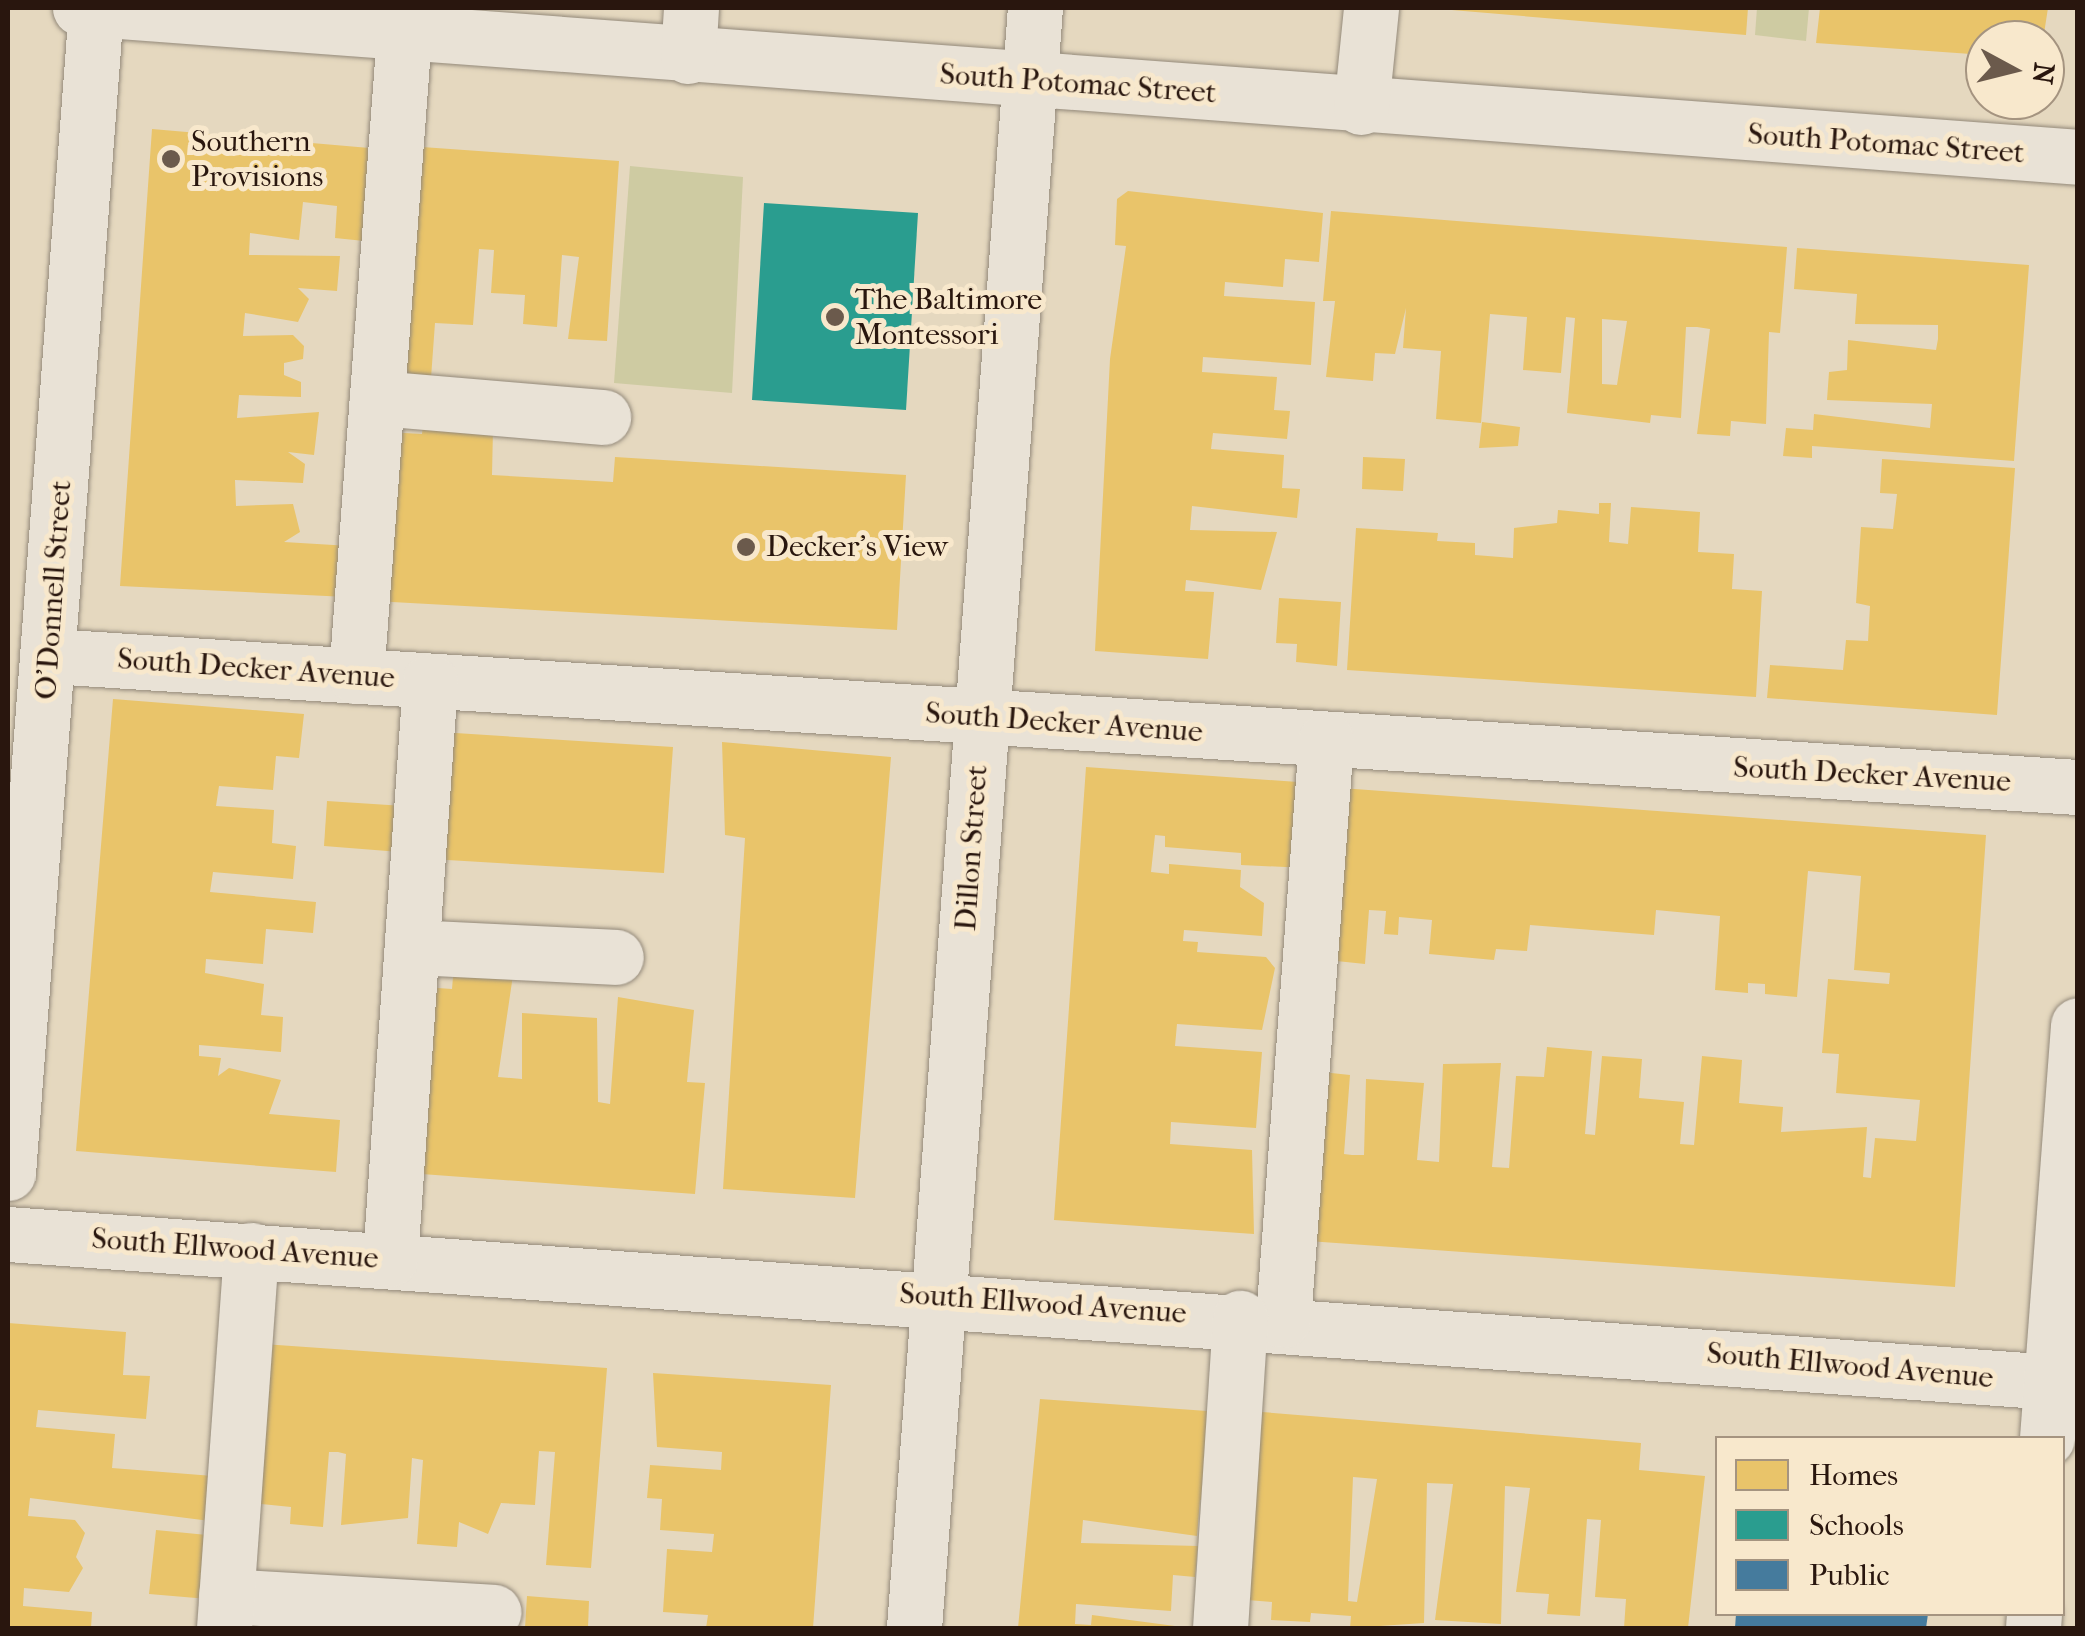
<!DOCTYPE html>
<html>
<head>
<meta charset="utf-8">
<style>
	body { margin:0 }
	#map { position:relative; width:2085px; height:1636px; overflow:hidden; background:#e5d8bf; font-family:"IM FELL French Canon",serif }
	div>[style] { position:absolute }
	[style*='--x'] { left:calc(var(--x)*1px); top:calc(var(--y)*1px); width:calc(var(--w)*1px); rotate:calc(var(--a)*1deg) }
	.green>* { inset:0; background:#cecba2 }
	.homes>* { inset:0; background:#e9c46a }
	.schools>* { inset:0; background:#2a9d8f }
	.public>* { inset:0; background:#457b9d }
	.roads { filter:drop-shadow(0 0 2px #93897a) drop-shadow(0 0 2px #93897a) }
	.minor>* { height:55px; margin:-27.5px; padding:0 27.5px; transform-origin:27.5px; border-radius:27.5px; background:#e9e2d6 }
	.dots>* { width:28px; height:28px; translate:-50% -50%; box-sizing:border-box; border:5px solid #f8e8cc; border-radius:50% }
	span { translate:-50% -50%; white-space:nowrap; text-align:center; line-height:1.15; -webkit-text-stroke:10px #f8e8cc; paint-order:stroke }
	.street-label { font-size:30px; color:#29160e }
	.poi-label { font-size:30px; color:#29160e }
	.left { translate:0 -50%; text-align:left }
	.frame { position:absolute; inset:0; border:10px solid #29160e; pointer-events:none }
	.legend { position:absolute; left:1715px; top:1436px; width:350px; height:180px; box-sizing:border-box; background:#f8e8cc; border:2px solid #a59480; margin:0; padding:12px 18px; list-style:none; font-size:30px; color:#29160e }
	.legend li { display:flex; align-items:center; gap:20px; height:50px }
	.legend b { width:50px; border:2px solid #a59480 }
	.north { position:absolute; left:1965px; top:20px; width:100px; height:100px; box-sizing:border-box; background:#f8e8cc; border:2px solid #a59480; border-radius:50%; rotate:97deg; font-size:28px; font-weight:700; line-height:40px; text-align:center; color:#29160e }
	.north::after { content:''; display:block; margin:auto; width:35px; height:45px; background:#6b5a4c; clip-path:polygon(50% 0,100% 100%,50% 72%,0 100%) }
</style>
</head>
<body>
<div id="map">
	<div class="green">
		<div style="clip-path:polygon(1757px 8px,1809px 8px,1806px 41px,1755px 35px)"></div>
		<div style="clip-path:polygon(630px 166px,743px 177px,732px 393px,614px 383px)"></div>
	</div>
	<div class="homes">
		<div style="clip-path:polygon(1428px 8px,1748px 8px,1746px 35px)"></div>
		<div style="clip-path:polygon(1820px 8px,2048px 8px,2043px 40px,1985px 40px,1985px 55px,1816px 43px)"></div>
		<div style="clip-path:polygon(152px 129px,381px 149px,374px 242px,335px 238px,337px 206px,303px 202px,299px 240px,250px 233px,249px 255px,340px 256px,337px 291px,298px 288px,309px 299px,298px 322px,245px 313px,243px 336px,293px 335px,304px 346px,303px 359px,284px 363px,284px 375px,301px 382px,301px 397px,239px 395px,237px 418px,319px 412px,314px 455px,288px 452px,305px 464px,303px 483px,235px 480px,236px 506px,293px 504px,300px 532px,284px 542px,350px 546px,347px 597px,120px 586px)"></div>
		<div style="clip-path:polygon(408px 146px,619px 161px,607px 341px,568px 339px,579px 257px,562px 255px,557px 327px,523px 324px,525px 295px,491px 293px,494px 250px,479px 249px,473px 325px,435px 323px,431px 378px,391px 375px)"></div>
		<div style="clip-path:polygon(1128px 191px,1323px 213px,1319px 262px,1285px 259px,1283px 287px,1225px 282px,1224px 296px,1315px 302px,1311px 365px,1203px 357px,1202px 372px,1277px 377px,1274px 410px,1290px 411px,1287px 439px,1213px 433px,1211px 449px,1284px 455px,1282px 488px,1300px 489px,1297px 518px,1192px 506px,1190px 530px,1277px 532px,1261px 590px,1186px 580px,1185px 591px,1214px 592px,1208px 659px,1095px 651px,1110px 359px,1126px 246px,1115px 245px,1117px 199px)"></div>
		<div style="clip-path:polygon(evenodd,1331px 211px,1787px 247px,1780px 333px,1769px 332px,1766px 424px,1731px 421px,1730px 436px,1697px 434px,1710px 329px,1697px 327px,1686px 327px,1681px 418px,1651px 415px,1650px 423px,1567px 413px,1575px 318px,1566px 317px,1561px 373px,1523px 370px,1527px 317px,1490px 314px,1481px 423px,1436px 419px,1441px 351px,1403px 348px,1406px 308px,1395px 354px,1375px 353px,1373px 381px,1326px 377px,1335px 301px,1323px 301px,1331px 211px,1602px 319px,1627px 321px,1617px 385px,1602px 384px,1602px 319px)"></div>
		<div style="clip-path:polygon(1797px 248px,2029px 265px,2014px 461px,1812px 446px,1812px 458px,1783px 456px,1786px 428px,1813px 430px,1814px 414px,1930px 428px,1932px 404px,1827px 400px,1829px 372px,1847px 370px,1848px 340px,1936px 350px,1938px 339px,1938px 325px,1855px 324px,1857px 294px,1794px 289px)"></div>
		<div style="clip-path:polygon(1482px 422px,1520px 427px,1518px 446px,1479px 448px)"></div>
		<div style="clip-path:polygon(423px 425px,493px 429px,492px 475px,613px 482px,615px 457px,906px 475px,897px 630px,374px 601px,386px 432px,422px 434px)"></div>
		<div style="clip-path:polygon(1363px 457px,1405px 459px,1403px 491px,1362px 489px)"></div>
		<div style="clip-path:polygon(1882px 459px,2015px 468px,1997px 715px,1767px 698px,1770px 665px,1843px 670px,1846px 640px,1868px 641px,1870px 606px,1856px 603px,1861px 527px,1893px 529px,1897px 494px,1880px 493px)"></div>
		<div style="clip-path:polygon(1599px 503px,1611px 503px,1609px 542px,1628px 544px,1631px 507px,1700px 512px,1698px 552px,1734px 554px,1732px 589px,1762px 591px,1756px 697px,1347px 670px,1356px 528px,1438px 533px,1437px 541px,1475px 543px,1475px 555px,1513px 558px,1514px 528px,1557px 523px,1558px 510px,1599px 514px)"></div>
		<div style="clip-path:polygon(1279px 598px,1341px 602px,1337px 666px,1296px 662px,1297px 644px,1276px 643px)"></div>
		<div style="clip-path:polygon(113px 699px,304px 714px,299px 758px,276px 756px,273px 790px,219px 786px,216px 806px,274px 810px,272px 843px,296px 846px,293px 879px,213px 872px,210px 892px,316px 902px,313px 933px,266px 929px,263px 964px,206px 959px,205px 973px,264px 984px,261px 1015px,283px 1017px,281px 1052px,199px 1045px,199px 1056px,221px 1058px,218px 1076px,229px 1068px,281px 1080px,269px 1114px,340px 1120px,336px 1172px,76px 1151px)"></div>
		<div style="clip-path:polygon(440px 732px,673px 747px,664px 873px,431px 859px)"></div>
		<div style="clip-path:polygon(722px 742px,891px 757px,855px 1198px,723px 1189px,745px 838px,725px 835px)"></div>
		<div style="clip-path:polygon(1086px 767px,1312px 783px,1306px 868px,1241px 865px,1241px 853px,1165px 847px,1165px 836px,1155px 835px,1151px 872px,1169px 874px,1169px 864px,1241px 870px,1240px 887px,1264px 903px,1262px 936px,1184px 930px,1183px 941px,1198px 942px,1197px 952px,1266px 957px,1275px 968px,1262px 1030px,1177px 1024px,1175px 1046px,1262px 1052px,1256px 1128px,1171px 1122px,1170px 1144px,1252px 1150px,1254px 1234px,1054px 1220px)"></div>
		<div style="clip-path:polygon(1341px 788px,1986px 835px,1955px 1287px,1308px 1241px,1322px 1072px,1350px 1075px,1344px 1154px,1352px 1155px,1364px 1155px,1366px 1079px,1424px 1083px,1417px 1160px,1439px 1162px,1443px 1064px,1501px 1063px,1492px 1167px,1509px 1168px,1516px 1076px,1544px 1077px,1547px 1047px,1592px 1051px,1585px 1134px,1595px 1135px,1602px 1056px,1642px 1059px,1639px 1098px,1684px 1102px,1680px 1144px,1694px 1145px,1702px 1056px,1742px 1060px,1739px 1103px,1783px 1107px,1781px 1132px,1867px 1127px,1863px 1177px,1871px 1178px,1875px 1138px,1916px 1141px,1920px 1100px,1836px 1093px,1839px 1054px,1822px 1053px,1828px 979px,1889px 984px,1890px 973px,1854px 970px,1861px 876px,1808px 871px,1797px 997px,1765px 994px,1765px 984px,1748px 983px,1748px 993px,1715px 990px,1720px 916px,1656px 910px,1654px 935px,1530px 925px,1527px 951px,1496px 949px,1494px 960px,1429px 954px,1432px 920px,1399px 917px,1398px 935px,1384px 934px,1386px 911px,1369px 910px,1365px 964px,1327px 960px)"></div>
		<div style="clip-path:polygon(327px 801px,404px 806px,400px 852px,324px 846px)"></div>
		<div style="clip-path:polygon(454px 965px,513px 975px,498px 1077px,522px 1079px,522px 1013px,597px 1018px,598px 1102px,610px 1104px,618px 997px,694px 1010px,687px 1082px,705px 1083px,695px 1194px,408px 1173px,423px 987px,452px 989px)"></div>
		<div style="clip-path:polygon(8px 1323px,126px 1332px,123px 1375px,150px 1376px,146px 1419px,38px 1410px,36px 1427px,115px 1434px,112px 1468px,213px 1476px,210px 1521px,30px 1498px,28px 1516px,75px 1520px,85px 1533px,76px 1557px,83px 1568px,69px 1592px,24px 1588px,23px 1606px,92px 1612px,91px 1628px,8px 1628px)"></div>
		<div style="clip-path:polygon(263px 1344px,607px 1368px,591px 1568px,546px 1565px,555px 1452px,539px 1451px,535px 1505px,501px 1503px,488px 1534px,459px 1522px,457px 1547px,417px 1544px,423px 1460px,412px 1458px,408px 1518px,341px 1525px,346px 1454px,338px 1452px,329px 1452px,323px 1527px,290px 1524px,291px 1507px,251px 1503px)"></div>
		<div style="clip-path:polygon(653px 1373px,831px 1385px,813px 1628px,706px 1628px,708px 1615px,663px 1612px,667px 1549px,712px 1552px,714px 1534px,660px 1530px,662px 1499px,647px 1498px,650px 1465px,721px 1470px,722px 1452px,657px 1447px)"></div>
		<div style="clip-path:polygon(1040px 1399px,1221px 1412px,1214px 1501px,1200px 1500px,1197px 1536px,1083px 1520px,1081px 1543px,1198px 1546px,1195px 1577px,1173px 1575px,1171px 1611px,1076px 1604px,1075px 1624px,1091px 1625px,1092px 1615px,1190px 1628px,1018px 1628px)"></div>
		<div style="clip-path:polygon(evenodd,1250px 1411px,1641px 1443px,1639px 1470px,1705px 1476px,1688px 1628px,1624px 1628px,1626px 1599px,1595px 1597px,1601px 1520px,1587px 1519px,1580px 1616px,1547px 1614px,1549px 1594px,1516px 1592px,1530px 1488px,1505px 1486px,1501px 1624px,1435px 1620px,1453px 1484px,1427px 1483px,1424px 1623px,1350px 1628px,1351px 1616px,1311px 1613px,1310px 1622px,1271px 1620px,1272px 1602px,1235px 1599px,1250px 1411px,1353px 1477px,1377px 1479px,1357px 1602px,1348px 1601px,1353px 1477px)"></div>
		<div style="clip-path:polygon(156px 1530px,207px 1535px,208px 1599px,149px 1594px)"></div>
		<div style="clip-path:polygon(527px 1596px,589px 1601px,588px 1628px,525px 1628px)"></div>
	</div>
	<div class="schools">
		<div style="clip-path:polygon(764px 203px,918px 213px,906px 410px,752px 400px)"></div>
	</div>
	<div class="public">
		<div style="clip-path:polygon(1736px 1614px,1928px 1614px,1926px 1628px,1735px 1628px)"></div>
	</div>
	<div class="roads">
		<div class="minor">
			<div style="--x:80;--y:8;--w:2004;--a:4.26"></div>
			<div style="--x:688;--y:56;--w:48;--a:-86.4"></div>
			<div style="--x:1361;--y:107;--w:100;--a:-84.2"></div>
			<div style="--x:377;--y:398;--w:227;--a:4.8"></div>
			<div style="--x:51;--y:656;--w:2031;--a:3.7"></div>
			<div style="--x:356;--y:676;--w:670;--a:-85.72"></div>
			<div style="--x:412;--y:947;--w:204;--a:2.8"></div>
			<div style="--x:8;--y:1173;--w:1168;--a:-85.68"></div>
			<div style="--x:8;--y:1234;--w:2075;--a:4.14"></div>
			<div style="--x:390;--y:1259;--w:579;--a:-86.04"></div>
			<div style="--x:1283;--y:1320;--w:582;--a:-85.76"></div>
			<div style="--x:2047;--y:1438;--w:414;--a:-85.7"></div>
			<div style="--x:226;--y:1596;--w:268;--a:3.4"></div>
			<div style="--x:224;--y:1628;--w:379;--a:-85.9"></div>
			<div style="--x:914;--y:1628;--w:1625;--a:-85.73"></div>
			<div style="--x:1220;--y:1628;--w:311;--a:-86.3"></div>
			<div style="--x:2033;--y:1628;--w:14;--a:-86"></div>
		</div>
	</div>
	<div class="dots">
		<div style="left:171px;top:159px;background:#6b5a4c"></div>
		<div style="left:835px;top:317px;background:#6b5a4c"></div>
		<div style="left:746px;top:547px;background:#6b5a4c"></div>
	</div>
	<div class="street-label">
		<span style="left:1078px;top:84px;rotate:4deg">South Potomac Street</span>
		<span style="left:1886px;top:144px;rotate:4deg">South Potomac Street</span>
		<span style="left:54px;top:590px;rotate:-86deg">O'Donnell Street</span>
		<span style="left:256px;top:669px;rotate:4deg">South Decker Avenue</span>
		<span style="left:1064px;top:723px;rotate:4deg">South Decker Avenue</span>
		<span style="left:1872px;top:775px;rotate:3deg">South Decker Avenue</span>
		<span style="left:972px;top:848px;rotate:-86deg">Dillon Street</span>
		<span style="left:235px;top:1249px;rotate:4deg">South Ellwood Avenue</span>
		<span style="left:1043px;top:1304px;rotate:4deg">South Ellwood Avenue</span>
		<span style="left:1850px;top:1366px;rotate:5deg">South Ellwood Avenue</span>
	</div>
	<div class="poi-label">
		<span class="left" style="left:191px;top:159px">Southern<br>Provisions</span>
		<span class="left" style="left:855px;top:317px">The Baltimore<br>Montessori</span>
		<span class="left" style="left:766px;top:547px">Decker's View</span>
	</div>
	<div class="frame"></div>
	<ul class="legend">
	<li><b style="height:28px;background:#e9c46a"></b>Homes</li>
	<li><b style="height:28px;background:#2a9d8f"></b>Schools</li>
	<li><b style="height:28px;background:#457b9d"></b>Public</li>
	</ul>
	<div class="north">N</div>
</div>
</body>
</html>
